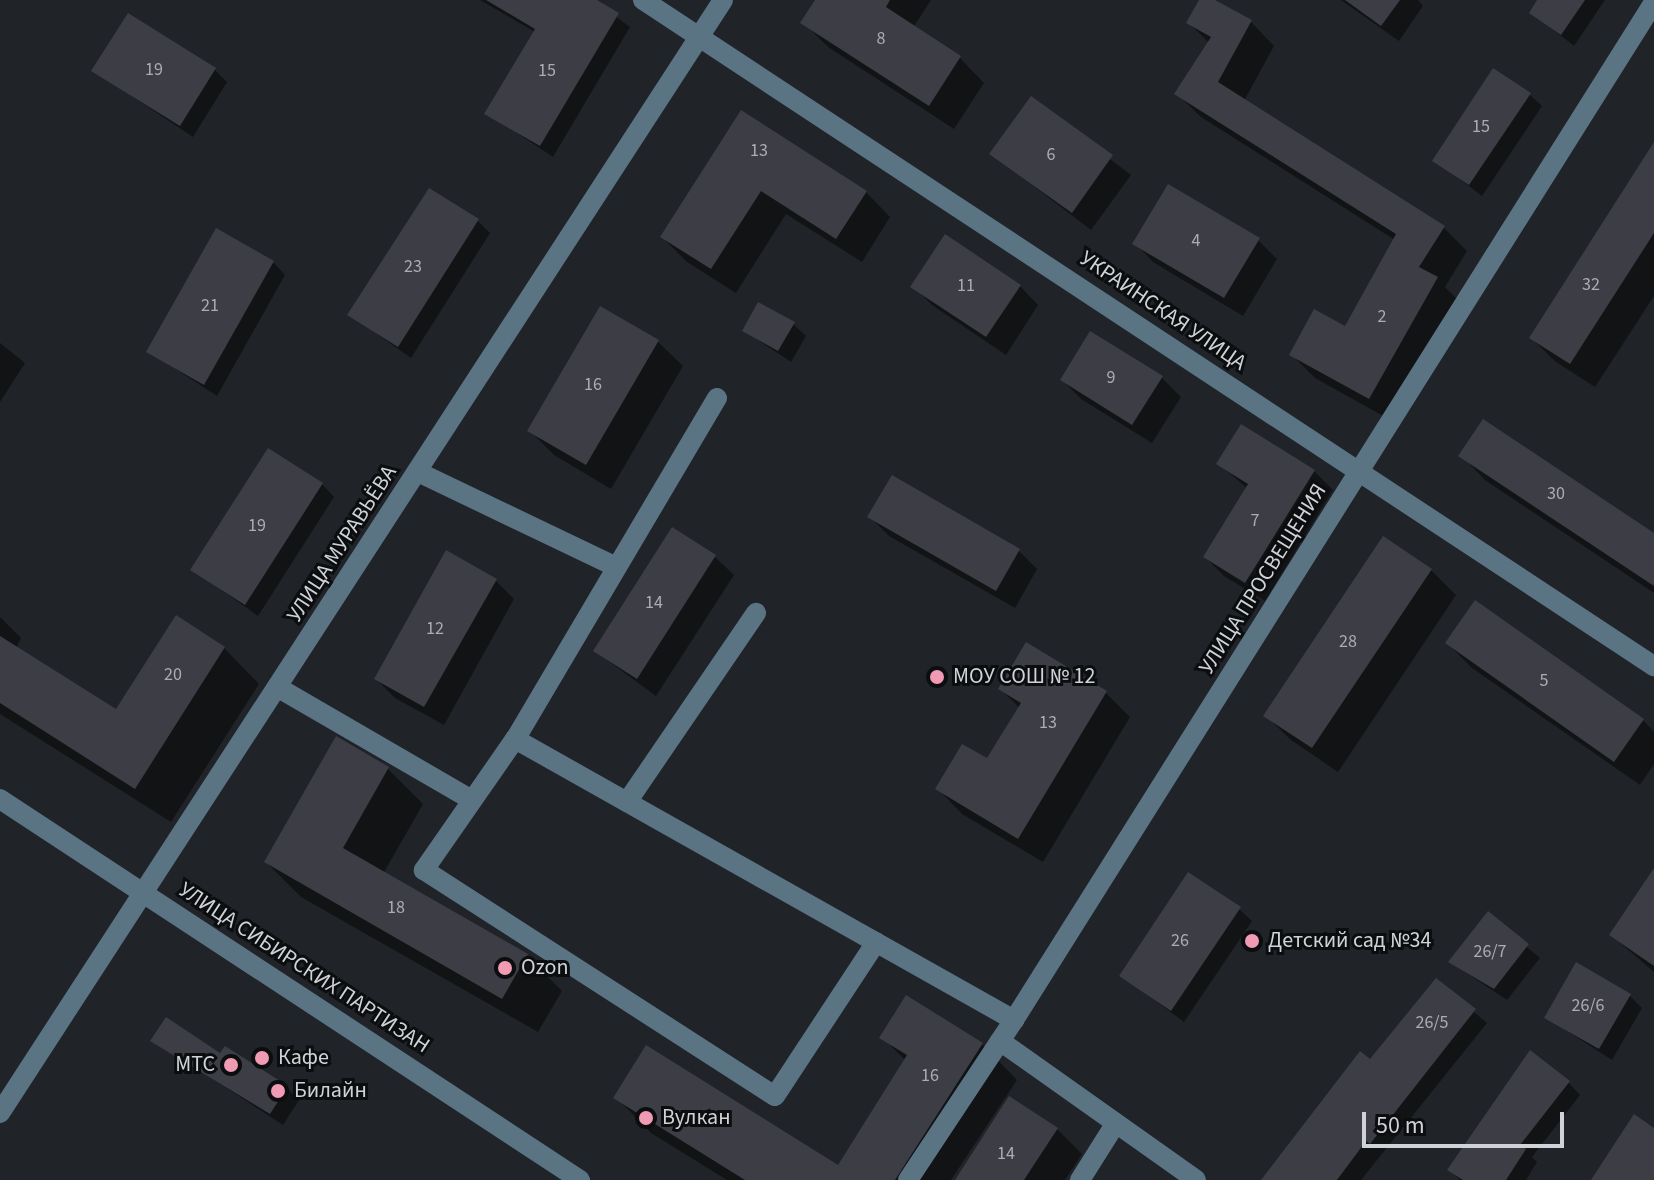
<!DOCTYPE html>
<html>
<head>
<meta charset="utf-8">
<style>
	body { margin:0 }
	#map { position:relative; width:1654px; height:1180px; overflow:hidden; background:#202429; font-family:"Source Sans 3",sans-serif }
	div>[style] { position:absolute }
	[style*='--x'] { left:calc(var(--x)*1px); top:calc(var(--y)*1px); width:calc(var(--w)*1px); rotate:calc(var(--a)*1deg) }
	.shadow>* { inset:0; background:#0007 }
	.building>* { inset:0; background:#3d3e45 }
	.minor>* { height:20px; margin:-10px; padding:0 10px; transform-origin:10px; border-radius:10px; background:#5a7484 }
	.dots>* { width:22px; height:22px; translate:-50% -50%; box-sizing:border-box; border:4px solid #0b0d0f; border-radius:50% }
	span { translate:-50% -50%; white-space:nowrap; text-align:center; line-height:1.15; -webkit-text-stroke:6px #0b0d0f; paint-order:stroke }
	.number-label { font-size:18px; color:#aaadb2 }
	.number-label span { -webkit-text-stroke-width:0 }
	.street-label { font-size:22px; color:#cfd2d6 }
	.poi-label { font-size:22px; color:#cfd2d6 }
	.left { translate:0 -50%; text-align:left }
	.right { translate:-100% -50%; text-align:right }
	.scale { position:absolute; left:1362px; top:1112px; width:202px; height:36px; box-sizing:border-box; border:4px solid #cfd2d6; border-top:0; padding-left:10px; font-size:24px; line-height:28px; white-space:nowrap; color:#cfd2d6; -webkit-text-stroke:6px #0b0d0f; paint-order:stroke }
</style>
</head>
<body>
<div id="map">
	<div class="shadow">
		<div style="clip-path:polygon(480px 0,593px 0,630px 27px,553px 157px,487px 113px,535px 32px)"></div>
		<div style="clip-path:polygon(818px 0,931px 0,913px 28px,960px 58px,984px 83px,954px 129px,828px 47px,803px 22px)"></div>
		<div style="clip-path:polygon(1201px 0,1251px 22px,1274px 46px,1244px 101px,1444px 228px,1467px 251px,1445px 287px,1460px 302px,1394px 422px,1315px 378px,1291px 354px,1346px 329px,1395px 240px,1201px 117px,1177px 94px,1209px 43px,1189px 23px)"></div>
		<div style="clip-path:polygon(1341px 0,1418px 0,1423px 6px,1399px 41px)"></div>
		<div style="clip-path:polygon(1540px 0,1605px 0,1574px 46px,1531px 12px)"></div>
		<div style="clip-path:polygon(215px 70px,227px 82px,193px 137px,94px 71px)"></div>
		<div style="clip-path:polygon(1529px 94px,1542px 106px,1482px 196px,1435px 160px)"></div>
		<div style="clip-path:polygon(1031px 99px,1131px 175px,1091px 230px,992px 154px)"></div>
		<div style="clip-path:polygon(741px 113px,866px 192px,890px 217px,862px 262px,786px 214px,736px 293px,687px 262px,662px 237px)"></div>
		<div style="clip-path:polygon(1654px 146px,1654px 296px,1595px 387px,1556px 362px,1531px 338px)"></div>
		<div style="clip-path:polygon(478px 221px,490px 233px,411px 358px,350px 315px)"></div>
		<div style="clip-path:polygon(1258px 240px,1277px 259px,1243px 316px,1153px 262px,1135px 243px)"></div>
		<div style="clip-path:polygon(273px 262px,285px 275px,217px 396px,148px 351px)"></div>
		<div style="clip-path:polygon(913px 286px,1020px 286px,1038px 305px,1006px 355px,932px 305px)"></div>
		<div style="clip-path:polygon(793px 324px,806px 336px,791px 362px,744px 331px)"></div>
		<div style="clip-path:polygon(1091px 334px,1162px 378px,1181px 397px,1152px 443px,1081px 399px,1062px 380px)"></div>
		<div style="clip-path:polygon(658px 342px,683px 366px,611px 489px,554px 455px,529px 430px)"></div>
		<div style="clip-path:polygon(0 343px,25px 363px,0 402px)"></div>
		<div style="clip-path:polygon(1461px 455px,1654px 536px,1654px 593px,1485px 480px)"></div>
		<div style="clip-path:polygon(1219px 464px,1314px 471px,1333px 490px,1265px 601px,1224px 576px,1205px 557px,1248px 489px)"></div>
		<div style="clip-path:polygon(322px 484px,334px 497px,258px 616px,193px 570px)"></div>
		<div style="clip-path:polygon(870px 517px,1019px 551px,1037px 569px,1015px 608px,889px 536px)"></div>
		<div style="clip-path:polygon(715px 557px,734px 575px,656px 696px,595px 651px)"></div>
		<div style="clip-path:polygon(1431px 570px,1456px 595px,1338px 772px,1291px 740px,1266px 716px)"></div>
		<div style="clip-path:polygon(495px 580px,514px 599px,444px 725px,395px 698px,376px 679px)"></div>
		<div style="clip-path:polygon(0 617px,21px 638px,16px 648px,117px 712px,224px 648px,259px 684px,171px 822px,0 714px)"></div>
		<div style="clip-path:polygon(1447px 643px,1643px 720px,1654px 732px,1654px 764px,1640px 785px,1472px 668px)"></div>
		<div style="clip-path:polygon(1000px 689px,1106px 693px,1130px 717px,1043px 862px,962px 814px,938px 789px,988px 761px,1020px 708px)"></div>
		<div style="clip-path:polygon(337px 739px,388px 769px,423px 804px,383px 874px,527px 956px,562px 991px,538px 1032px,301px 897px,266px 862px)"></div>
		<div style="clip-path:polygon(1654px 872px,1654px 972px,1611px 935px)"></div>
		<div style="clip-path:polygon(1239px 909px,1252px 921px,1184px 1022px,1121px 975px)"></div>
		<div style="clip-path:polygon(1488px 914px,1540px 958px,1507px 1000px,1450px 962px)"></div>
		<div style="clip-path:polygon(1436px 980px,1487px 1023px,1361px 1180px,1277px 1180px)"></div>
		<div style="clip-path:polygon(1630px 996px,1642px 1008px,1612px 1060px,1547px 1018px)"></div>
		<div style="clip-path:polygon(882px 1037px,982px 1044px,1017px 1080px,951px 1180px,727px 1180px,651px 1133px,616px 1097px,839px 1168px,906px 1061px)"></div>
		<div style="clip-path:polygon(153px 1040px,221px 1056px,287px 1088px,299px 1100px,283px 1125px)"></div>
		<div style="clip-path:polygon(1568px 1082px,1580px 1095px,1532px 1157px,1537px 1162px,1526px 1180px,1460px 1180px,1449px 1169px)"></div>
		<div style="clip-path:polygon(1057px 1129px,1082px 1154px,1065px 1180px,957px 1180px)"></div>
	</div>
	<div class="building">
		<div style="clip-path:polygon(486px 0,597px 0,619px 13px,540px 146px,484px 114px,535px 29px)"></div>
		<div style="clip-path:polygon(815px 0,890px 0,886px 7px,961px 56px,929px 106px,800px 23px)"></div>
		<div style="clip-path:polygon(1199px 0,1215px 0,1252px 20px,1218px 82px,1445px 226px,1419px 267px,1438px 277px,1369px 399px,1289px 355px,1314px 309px,1345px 326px,1396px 234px,1174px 94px,1211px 37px,1186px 23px)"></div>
		<div style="clip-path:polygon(1345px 0,1400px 0,1381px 26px)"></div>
		<div style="clip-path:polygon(1537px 0,1585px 0,1561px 35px,1529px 13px)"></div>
		<div style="clip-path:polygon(128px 13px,216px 68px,180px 126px,91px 71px)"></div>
		<div style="clip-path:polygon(1493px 68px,1531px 93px,1469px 185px,1432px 161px)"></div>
		<div style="clip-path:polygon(1031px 96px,1113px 155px,1072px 213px,989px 154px)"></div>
		<div style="clip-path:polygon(741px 110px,867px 191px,836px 239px,761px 191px,711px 269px,660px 237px)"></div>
		<div style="clip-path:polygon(1654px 142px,1654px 233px,1570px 364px,1529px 338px)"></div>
		<div style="clip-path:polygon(1168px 184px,1260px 238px,1224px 298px,1132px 244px)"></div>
		<div style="clip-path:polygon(429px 188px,479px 219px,398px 347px,347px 315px)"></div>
		<div style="clip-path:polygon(216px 228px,274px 261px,204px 385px,146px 352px)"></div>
		<div style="clip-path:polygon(945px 234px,1021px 285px,986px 337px,910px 287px)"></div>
		<div style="clip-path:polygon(758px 302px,795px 322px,778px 351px,742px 331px)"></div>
		<div style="clip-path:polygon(600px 306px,659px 340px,586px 465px,527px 431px)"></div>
		<div style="clip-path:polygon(1090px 331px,1163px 376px,1132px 425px,1060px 380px)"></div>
		<div style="clip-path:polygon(1483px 419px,1654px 533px,1654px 586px,1458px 456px)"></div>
		<div style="clip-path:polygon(1241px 424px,1315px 470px,1245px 583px,1203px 557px,1248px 484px,1216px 464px)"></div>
		<div style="clip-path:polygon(268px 448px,323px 483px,245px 605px,190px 570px)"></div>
		<div style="clip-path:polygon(892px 475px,1020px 549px,996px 591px,867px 517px)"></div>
		<div style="clip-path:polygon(672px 527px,716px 555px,637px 679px,593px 651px)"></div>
		<div style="clip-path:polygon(1383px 536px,1432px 569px,1312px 748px,1263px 716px)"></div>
		<div style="clip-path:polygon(446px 550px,497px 579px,424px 707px,374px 679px)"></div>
		<div style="clip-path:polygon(1475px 600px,1644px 719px,1614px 762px,1445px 643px)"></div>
		<div style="clip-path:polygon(176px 615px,225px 647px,135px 789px,0 703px,0 636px,116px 709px)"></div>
		<div style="clip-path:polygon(1026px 642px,1107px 691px,1018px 839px,935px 789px,962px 744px,987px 758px,1021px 703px,998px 689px)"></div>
		<div style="clip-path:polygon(336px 736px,389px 767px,343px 848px,528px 954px,502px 999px,264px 862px)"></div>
		<div style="clip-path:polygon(1654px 868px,1654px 966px,1609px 935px)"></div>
		<div style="clip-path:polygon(1188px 872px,1241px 907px,1171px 1011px,1119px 976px)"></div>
		<div style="clip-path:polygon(1488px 911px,1529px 944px,1494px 989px,1448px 962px)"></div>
		<div style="clip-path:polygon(1576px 962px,1631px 994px,1599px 1049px,1544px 1018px)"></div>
		<div style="clip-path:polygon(1436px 978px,1476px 1009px,1370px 1144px,1366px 1141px,1337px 1180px,1261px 1180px,1360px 1051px,1370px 1059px)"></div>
		<div style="clip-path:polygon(906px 995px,983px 1043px,895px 1180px,745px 1180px,613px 1098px,646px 1045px,838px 1165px,907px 1055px,879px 1038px)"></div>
		<div style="clip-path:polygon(166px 1017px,220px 1053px,225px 1046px,288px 1086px,270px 1114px,150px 1041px)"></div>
		<div style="clip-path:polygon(1530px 1050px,1570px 1081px,1520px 1145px,1526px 1149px,1506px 1180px,1463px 1180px,1447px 1170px)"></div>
		<div style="clip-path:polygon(1009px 1096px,1058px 1128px,1024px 1180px,955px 1180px)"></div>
		<div style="clip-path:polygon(1634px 1114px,1654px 1128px,1654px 1180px,1591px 1180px)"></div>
	</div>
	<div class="minor">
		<div style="--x:643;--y:0;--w:1211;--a:33.38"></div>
		<div style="--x:717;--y:398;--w:396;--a:120.6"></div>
		<div style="--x:515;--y:739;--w:160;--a:124.8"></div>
		<div style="--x:424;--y:870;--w:417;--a:32.8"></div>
		<div style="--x:775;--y:1096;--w:184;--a:-56.7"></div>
		<div style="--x:418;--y:472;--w:220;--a:25.6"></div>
		<div style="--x:277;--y:687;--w:225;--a:30.1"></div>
		<div style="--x:515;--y:739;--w:573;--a:29.39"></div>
		<div style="--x:0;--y:799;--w:694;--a:33.3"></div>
		<div style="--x:627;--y:802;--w:229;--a:-55.7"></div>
		<div style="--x:1000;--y:1041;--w:240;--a:35.3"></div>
		<div style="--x:0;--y:1113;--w:1327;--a:-56.99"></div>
		<div style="--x:908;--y:1180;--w:192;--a:-56.5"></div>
		<div style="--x:1014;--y:1020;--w:1202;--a:-57.84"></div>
		<div style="--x:1080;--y:1180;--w:64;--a:-57.8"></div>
	</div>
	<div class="dots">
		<div style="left:937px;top:677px;background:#f19ab4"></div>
		<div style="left:1252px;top:941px;background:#f19ab4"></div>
		<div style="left:505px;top:968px;background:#f19ab4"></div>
		<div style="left:262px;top:1058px;background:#f19ab4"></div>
		<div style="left:231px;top:1065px;background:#f19ab4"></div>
		<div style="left:278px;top:1091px;background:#f19ab4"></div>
		<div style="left:646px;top:1118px;background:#f19ab4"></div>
	</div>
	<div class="number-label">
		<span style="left:881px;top:39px">8</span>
		<span style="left:154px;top:70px">19</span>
		<span style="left:547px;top:71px">15</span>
		<span style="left:1481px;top:127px">15</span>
		<span style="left:759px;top:151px">13</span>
		<span style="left:1051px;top:155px">6</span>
		<span style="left:1196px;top:241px">4</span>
		<span style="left:413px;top:267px">23</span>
		<span style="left:1591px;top:285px">32</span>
		<span style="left:966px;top:286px">11</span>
		<span style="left:210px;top:306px">21</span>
		<span style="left:1382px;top:317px">2</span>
		<span style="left:1111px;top:378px">9</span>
		<span style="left:593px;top:385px">16</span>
		<span style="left:1556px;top:494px">30</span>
		<span style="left:1255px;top:521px">7</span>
		<span style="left:257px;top:526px">19</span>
		<span style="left:654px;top:603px">14</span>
		<span style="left:435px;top:629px">12</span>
		<span style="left:1348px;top:642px">28</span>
		<span style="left:173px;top:675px">20</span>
		<span style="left:1544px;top:681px">5</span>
		<span style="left:1048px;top:723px">13</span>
		<span style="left:396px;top:908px">18</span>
		<span style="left:1180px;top:941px">26</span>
		<span style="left:1490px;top:952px">26/7</span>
		<span style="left:1588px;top:1006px">26/6</span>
		<span style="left:1432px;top:1023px">26/5</span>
		<span style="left:930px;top:1076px">16</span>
		<span style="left:1006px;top:1154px">14</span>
	</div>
	<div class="street-label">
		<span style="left:1163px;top:311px;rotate:34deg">УКРАИНСКАЯ УЛИЦА</span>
		<span style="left:342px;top:544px;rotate:-57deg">УЛИЦА МУРАВЬЁВА</span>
		<span style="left:1263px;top:579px;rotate:-58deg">УЛИЦА ПРОСВЕЩЕНИЯ</span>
		<span style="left:304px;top:968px;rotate:33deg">УЛИЦА СИБИРСКИХ ПАРТИЗАН</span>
	</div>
	<div class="poi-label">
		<span class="left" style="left:953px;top:677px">МОУ СОШ № 12</span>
		<span class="left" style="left:1268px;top:941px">Детский сад №34</span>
		<span class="left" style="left:521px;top:968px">Ozon</span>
		<span class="left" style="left:278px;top:1058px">Кафе</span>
		<span class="right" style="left:215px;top:1065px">МТС</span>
		<span class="left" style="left:294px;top:1091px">Билайн</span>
		<span class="left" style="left:662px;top:1118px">Вулкан</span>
	</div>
	<div class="scale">50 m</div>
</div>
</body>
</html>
